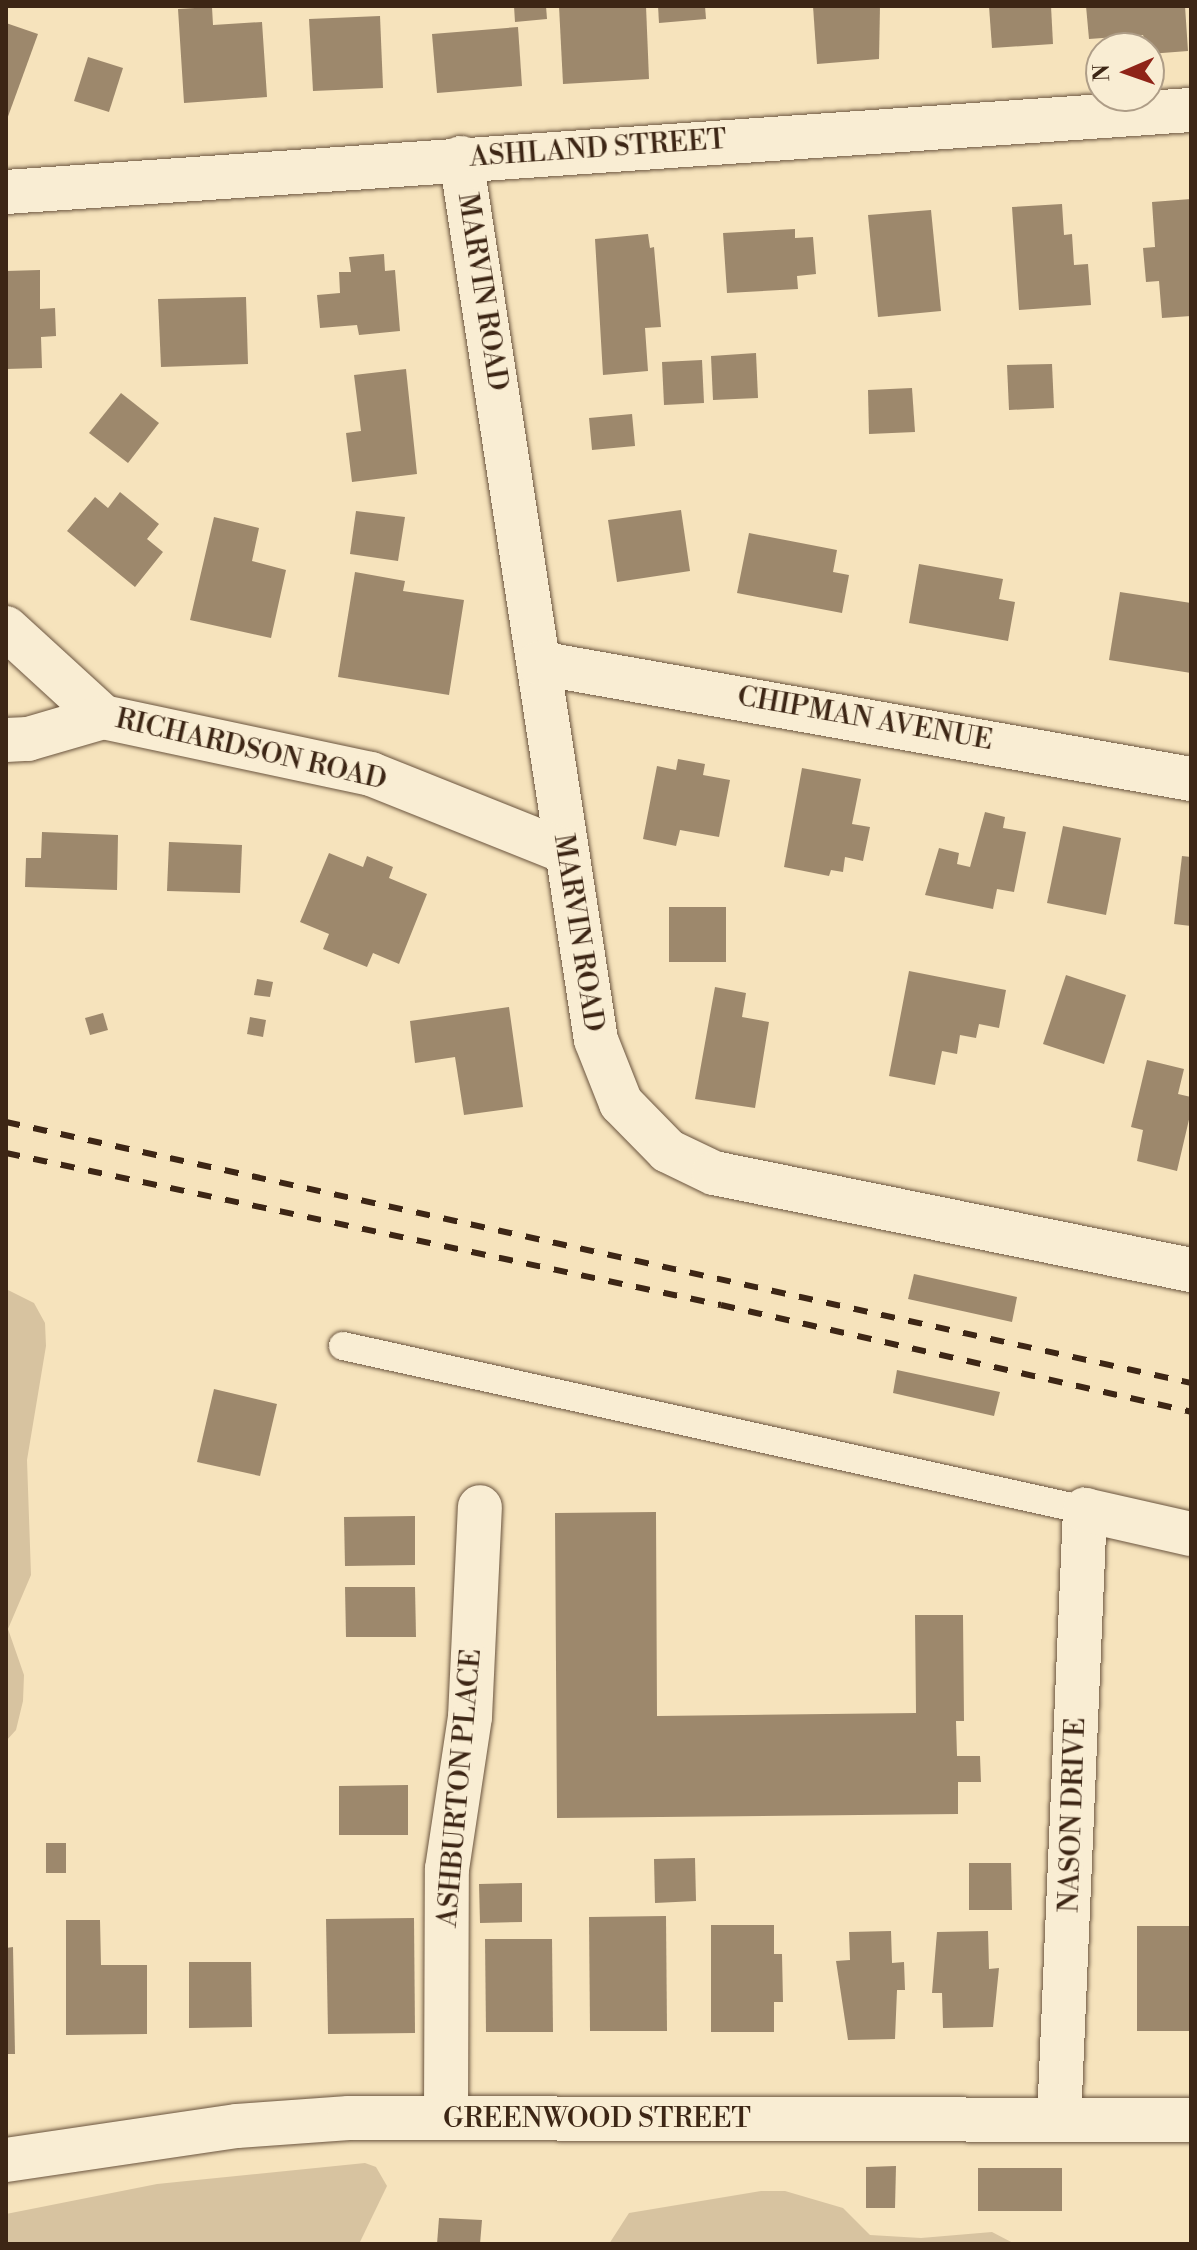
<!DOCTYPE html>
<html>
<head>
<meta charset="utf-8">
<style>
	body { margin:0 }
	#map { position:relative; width:1197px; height:2250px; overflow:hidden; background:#f6e3bc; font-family:"Libre Bodoni",serif }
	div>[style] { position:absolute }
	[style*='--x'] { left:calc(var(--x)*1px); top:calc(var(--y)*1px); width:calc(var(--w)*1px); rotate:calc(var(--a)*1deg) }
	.green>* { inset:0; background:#d7c3a0 }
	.building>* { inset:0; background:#9d886c }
	.roads { filter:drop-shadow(0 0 2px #6b553f) drop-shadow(0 0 2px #6b553f) }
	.lane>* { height:28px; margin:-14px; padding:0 14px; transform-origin:14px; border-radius:14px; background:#f9edd3 }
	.street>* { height:44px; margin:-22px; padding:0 22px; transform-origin:22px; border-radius:22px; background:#f9edd3 }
	.secondary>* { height:44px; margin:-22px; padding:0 22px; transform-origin:22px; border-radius:22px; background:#f9edd3 }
	.rail>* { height:6px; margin-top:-3px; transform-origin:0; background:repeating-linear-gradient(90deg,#3d2615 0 14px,transparent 0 28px) }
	span { translate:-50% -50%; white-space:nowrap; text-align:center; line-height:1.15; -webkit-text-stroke:8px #f9edd3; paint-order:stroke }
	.street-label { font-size:28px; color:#3d2615 }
	.frame { position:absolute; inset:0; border:8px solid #3d2615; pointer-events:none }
	.north { position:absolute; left:1085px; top:32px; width:80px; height:80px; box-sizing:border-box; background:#f9edd3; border:2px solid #ae9d87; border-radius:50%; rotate:268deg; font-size:22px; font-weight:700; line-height:32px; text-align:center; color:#3d2615 }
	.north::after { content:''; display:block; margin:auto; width:28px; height:36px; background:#8f2418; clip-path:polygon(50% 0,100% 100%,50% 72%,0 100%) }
</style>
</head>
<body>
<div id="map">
	<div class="green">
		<div style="clip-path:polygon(6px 1289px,34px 1303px,45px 1323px,46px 1346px,27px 1460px,31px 1575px,8px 1629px,24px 1675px,23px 1701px,16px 1730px,6px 1741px)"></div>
		<div style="clip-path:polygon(365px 2163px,376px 2167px,387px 2186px,359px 2244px,6px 2244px,6px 2214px,157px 2184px)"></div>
		<div style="clip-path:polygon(761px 2191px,785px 2191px,843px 2208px,870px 2235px,921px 2238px,992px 2232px,1015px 2244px,609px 2244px,629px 2213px)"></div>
	</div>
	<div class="building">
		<div style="clip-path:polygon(514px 6px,546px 6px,547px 19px,515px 22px)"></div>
		<div style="clip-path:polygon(559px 6px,646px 6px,649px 79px,563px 84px)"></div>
		<div style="clip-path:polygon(658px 6px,705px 6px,706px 19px,659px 23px)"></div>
		<div style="clip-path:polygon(813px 6px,880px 6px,879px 59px,817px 64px)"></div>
		<div style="clip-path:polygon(989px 6px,1051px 6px,1053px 44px,992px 48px)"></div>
		<div style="clip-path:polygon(1086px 6px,1185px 6px,1188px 51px,1149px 54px,1143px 35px,1089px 39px)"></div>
		<div style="clip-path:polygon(212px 7px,213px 25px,262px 22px,267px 97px,184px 103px,178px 9px)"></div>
		<div style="clip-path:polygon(380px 16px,383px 88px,313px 91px,309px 19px)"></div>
		<div style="clip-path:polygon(6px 23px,38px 34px,6px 122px)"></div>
		<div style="clip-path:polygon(518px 27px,522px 86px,437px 93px,432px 34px)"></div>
		<div style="clip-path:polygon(88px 57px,123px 68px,109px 112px,74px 101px)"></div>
		<div style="clip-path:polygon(1191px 199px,1191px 316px,1162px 318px,1159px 281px,1146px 282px,1143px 248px,1155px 247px,1152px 202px)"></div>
		<div style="clip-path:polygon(1062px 204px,1064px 235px,1072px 234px,1074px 265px,1088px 264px,1091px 305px,1019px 310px,1012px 207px)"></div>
		<div style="clip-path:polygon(931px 210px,941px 311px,878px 317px,868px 215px)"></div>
		<div style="clip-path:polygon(795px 229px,795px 238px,813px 237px,816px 274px,797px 276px,798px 289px,727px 293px,723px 233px)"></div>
		<div style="clip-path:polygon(648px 234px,650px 248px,654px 247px,661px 327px,645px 328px,648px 371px,603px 375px,595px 239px)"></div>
		<div style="clip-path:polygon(384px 254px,385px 271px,395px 270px,400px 331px,359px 335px,357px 325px,320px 328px,317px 295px,340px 293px,339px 272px,351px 272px,349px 257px)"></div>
		<div style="clip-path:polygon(40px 270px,40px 309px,55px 308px,56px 336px,41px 337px,42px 368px,6px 369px,6px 271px)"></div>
		<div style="clip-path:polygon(246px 297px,248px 364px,161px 367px,158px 299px)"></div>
		<div style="clip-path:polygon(756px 353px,758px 398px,713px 400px,711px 356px)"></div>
		<div style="clip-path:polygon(702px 360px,704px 403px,664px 405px,662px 362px)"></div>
		<div style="clip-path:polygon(1052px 364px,1054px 408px,1009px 410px,1007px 365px)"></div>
		<div style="clip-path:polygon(406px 369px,417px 474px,352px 482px,346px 433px,361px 431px,354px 375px)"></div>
		<div style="clip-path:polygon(912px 388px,915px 432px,869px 434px,868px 390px)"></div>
		<div style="clip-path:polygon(121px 393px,159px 423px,128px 463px,89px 433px)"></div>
		<div style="clip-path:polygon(632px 414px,635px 446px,592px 450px,589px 418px)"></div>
		<div style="clip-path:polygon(120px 492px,159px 524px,147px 539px,163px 552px,135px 587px,67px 531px,95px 497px,108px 508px)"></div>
		<div style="clip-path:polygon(681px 510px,690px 571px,617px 582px,608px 520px)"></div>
		<div style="clip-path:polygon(356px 511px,405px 517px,398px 561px,350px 554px)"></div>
		<div style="clip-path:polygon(214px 517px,259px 528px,252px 561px,286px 570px,271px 638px,190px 620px)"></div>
		<div style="clip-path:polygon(749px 533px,837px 550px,833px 572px,849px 575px,842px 613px,737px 593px)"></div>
		<div style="clip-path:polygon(919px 564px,1003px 579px,999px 599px,1015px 602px,1008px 641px,909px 623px)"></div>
		<div style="clip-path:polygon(355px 572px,405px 581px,403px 591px,464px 600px,449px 695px,338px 677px)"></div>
		<div style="clip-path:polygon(1120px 592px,1191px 603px,1191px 673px,1109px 660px)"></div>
		<div style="clip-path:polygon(678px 759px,705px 764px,703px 775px,730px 780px,719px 837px,680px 830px,676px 846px,643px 839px,657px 766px,676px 770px)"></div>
		<div style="clip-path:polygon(802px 768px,861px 779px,852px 824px,870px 827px,863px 861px,845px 857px,843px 872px,831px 870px,829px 876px,784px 867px)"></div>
		<div style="clip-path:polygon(985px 812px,1005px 817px,1003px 828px,1026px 832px,1014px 892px,997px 889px,993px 909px,925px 895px,939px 848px,959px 853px,957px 864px,970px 867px)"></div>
		<div style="clip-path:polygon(1063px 826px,1121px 838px,1106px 915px,1047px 903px)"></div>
		<div style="clip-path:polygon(42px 832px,118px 835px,117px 890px,25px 887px,26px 858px,41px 858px)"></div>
		<div style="clip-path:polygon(169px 842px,242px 845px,240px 893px,167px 891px)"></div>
		<div style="clip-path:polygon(329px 853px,363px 867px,367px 856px,393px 867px,389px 878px,427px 894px,399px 964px,373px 953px,367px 967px,323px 949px,329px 934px,300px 922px)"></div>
		<div style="clip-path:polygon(1182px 856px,1191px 857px,1191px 926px,1174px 924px)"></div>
		<div style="clip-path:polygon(669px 907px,726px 907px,726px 962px,669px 962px)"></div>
		<div style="clip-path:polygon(909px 971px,1006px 990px,999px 1028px,979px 1024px,976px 1038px,960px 1035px,957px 1054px,942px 1051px,935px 1085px,889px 1076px)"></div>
		<div style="clip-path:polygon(1066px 975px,1126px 995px,1104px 1064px,1043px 1044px)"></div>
		<div style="clip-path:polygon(257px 979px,273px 982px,270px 997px,254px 995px)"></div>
		<div style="clip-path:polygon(715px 987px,746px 993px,742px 1017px,769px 1022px,755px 1108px,695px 1099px)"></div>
		<div style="clip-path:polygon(509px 1007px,523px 1107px,464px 1115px,455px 1057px,415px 1063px,410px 1021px)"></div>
		<div style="clip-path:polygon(103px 1013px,108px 1030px,90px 1035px,85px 1018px)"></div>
		<div style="clip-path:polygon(250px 1017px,266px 1020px,263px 1037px,247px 1034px)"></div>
		<div style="clip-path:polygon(1147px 1060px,1184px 1069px,1178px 1094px,1191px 1097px,1191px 1111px,1177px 1171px,1137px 1161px,1143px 1130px,1131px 1127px)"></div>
		<div style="clip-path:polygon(914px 1274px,1017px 1297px,1012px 1322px,908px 1299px)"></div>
		<div style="clip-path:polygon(897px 1370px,1000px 1392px,994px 1416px,893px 1393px)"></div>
		<div style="clip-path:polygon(214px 1389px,277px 1404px,260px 1476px,197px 1462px)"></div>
		<div style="clip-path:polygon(656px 1512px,657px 1716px,916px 1713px,915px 1615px,963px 1615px,964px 1721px,956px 1721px,957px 1756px,980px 1756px,981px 1782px,958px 1782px,958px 1814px,557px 1818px,555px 1513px)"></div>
		<div style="clip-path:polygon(415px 1516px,415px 1565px,345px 1566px,344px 1517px)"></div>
		<div style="clip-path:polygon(345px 1587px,415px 1587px,416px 1637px,346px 1637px)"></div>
		<div style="clip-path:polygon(408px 1785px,408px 1835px,339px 1835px,339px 1786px)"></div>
		<div style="clip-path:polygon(46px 1843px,66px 1843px,66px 1873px,46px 1873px)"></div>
		<div style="clip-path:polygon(695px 1858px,696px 1901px,655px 1903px,654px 1859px)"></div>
		<div style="clip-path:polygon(969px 1863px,1011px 1863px,1012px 1910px,969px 1910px)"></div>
		<div style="clip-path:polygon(522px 1883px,522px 1922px,480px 1923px,479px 1884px)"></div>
		<div style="clip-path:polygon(666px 1916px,667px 2031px,590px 2031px,589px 1917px)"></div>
		<div style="clip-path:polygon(414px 1918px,415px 2033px,328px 2034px,326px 1919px)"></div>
		<div style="clip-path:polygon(66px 1920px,100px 1920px,101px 1965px,147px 1965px,147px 2034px,66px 2035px)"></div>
		<div style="clip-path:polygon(711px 1925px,774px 1925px,774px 1954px,782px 1954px,783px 2002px,774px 2002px,774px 2032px,711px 2032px)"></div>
		<div style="clip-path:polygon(1137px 1926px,1191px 1926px,1190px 2031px,1137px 2031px)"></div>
		<div style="clip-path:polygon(891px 1931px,892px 1963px,904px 1962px,905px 1990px,897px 1990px,895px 2039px,848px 2040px,836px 1961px,850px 1960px,849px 1932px)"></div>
		<div style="clip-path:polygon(988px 1931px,989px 1969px,999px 1968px,993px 2027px,943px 2028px,942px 1993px,932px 1993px,937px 1932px)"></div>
		<div style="clip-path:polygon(485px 1939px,552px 1939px,553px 2032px,486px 2032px)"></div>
		<div style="clip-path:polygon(13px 1947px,15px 2054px,6px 2054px,6px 1948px)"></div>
		<div style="clip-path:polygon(189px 1962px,251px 1962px,252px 2027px,189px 2028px)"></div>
		<div style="clip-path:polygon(896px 2166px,895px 2208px,866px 2208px,866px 2167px)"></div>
		<div style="clip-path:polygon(978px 2168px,1062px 2168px,1062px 2211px,978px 2211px)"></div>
		<div style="clip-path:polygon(439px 2218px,482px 2220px,480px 2244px,437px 2244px)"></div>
	</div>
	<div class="roads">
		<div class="lane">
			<div style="--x:343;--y:1346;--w:760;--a:12.46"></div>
		</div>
		<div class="street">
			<div style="--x:461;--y:158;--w:892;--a:81.3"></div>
			<div style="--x:596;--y:1040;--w:68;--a:68.4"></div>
			<div style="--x:621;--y:1103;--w:67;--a:45.6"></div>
			<div style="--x:668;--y:1151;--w:51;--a:25.6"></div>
			<div style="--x:714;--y:1173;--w:487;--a:11.5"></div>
			<div style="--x:6;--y:192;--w:1188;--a:-3.96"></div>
			<div style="--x:6;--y:628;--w:132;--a:42.5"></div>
			<div style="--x:103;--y:717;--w:274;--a:12"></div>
			<div style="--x:371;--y:774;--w:208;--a:21.8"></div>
			<div style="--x:539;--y:663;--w:662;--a:10.09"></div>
			<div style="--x:6;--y:740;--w:22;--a:-3"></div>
			<div style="--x:28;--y:739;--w:78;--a:-16.3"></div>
			<div style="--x:446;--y:2117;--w:248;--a:-89.8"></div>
			<div style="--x:447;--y:1869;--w:154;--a:-81.4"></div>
			<div style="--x:470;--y:1717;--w:210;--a:-87.3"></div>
			<div style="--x:1059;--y:2120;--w:611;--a:-87.56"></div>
			<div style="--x:1085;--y:1510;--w:109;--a:12.8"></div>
		</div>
		<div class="secondary">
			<div style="--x:6;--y:2160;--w:233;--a:-8.4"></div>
			<div style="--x:237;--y:2126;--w:112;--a:-4.1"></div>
			<div style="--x:349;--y:2118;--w:842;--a:0.14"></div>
		</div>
	</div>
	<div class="rail">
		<div style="--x:6;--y:1122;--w:1213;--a:12.42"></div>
		<div style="--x:6;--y:1153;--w:731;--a:12"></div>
		<div style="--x:721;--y:1305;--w:482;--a:12.8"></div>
	</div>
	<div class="street-label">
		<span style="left:598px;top:149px;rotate:-4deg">ASHLAND STREET</span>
		<span style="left:482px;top:292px;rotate:81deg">MARVIN ROAD</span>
		<span style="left:865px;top:719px;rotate:10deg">CHIPMAN AVENUE</span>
		<span style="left:251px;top:750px;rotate:13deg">RICHARDSON ROAD</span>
		<span style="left:578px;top:933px;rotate:81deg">MARVIN ROAD</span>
		<span style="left:460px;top:1788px;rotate:-85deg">ASHBURTON PLACE</span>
		<span style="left:1073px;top:1815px;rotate:-88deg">NASON DRIVE</span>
		<span style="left:597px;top:2119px">GREENWOOD STREET</span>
	</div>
	<div class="frame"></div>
	<div class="north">N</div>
</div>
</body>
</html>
